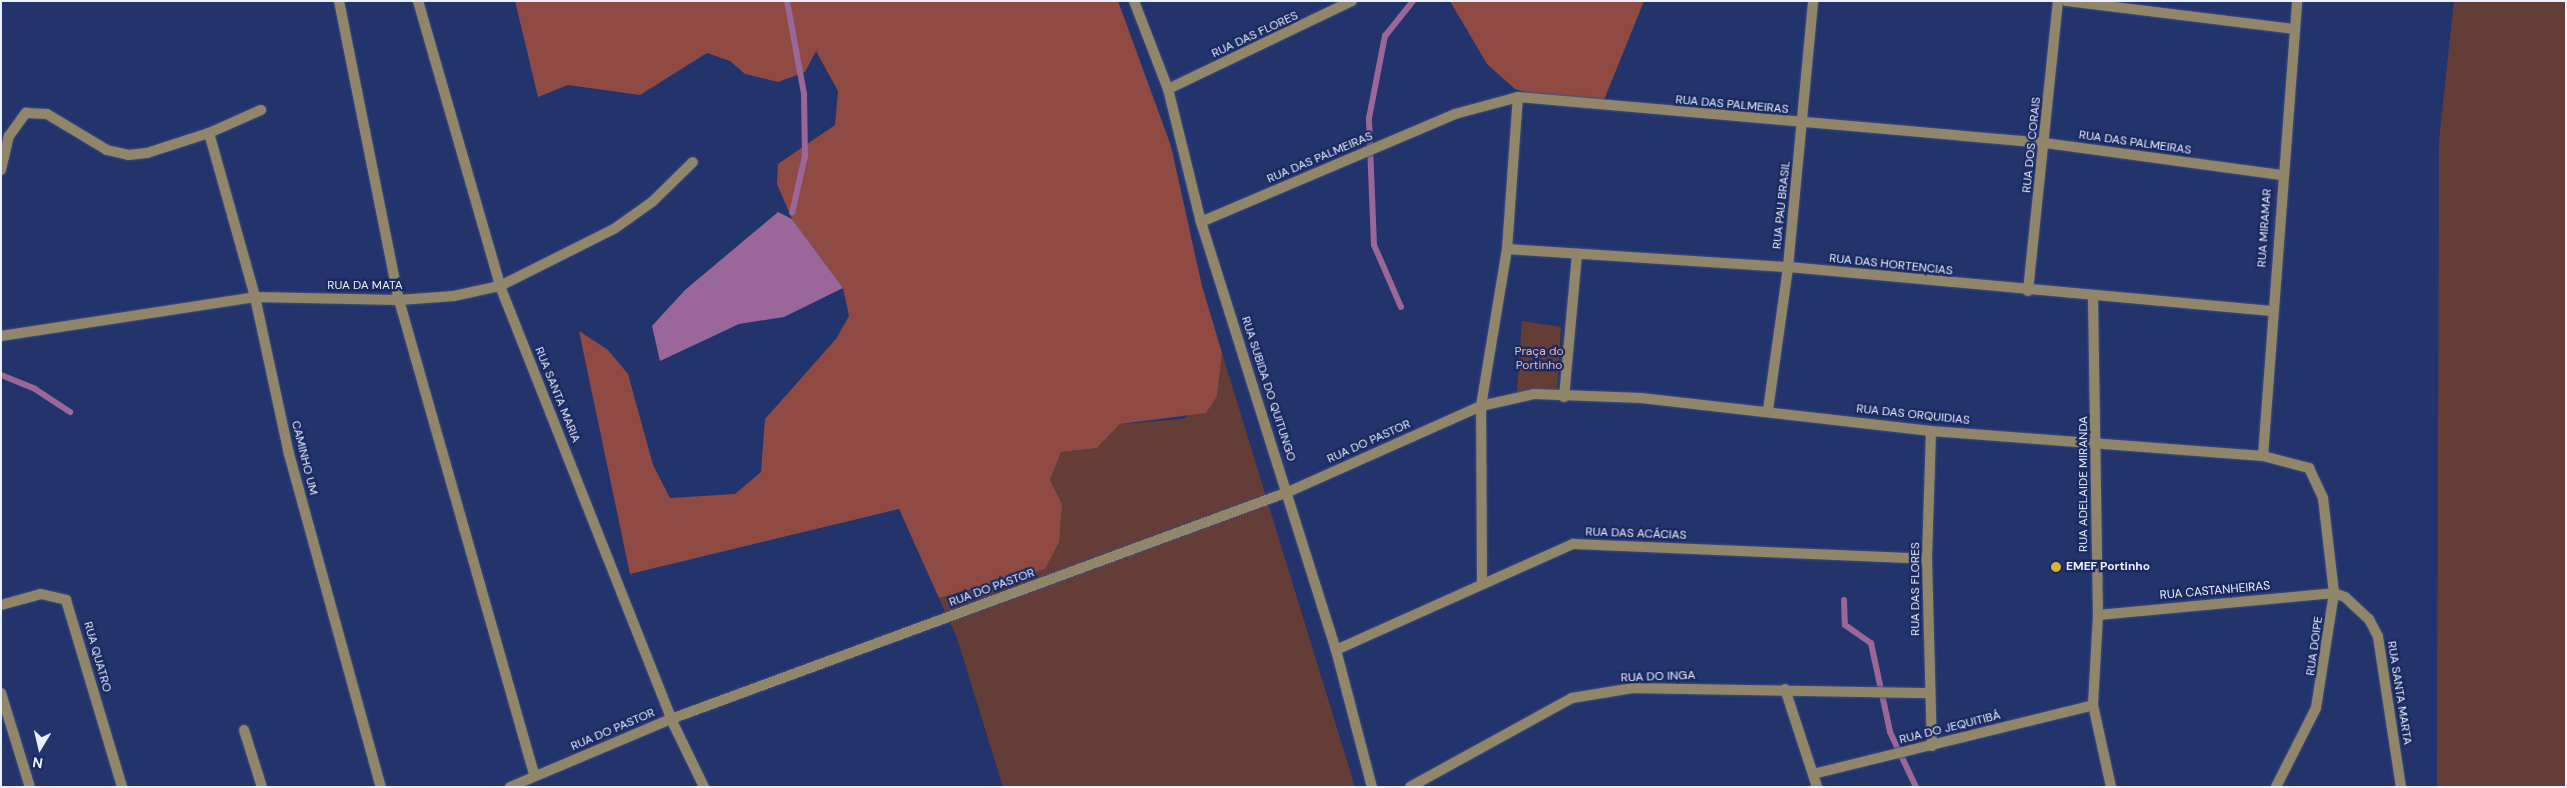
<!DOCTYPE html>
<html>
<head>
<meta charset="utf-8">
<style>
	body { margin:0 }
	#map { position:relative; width:2567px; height:788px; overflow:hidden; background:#23346c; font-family:"DM Sans",sans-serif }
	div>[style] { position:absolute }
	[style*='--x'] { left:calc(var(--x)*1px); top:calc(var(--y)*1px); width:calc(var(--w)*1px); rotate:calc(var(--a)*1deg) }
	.green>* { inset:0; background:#653d37 }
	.forest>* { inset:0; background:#8f4b43 }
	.water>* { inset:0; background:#9a6798 }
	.stream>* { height:6px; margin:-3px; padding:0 3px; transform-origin:3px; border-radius:3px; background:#9a6798 }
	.roads { filter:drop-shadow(0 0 1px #3f4e81) drop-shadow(0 0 1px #3f4e81) }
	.street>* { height:10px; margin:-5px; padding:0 5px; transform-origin:5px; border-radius:5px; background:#91866a }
	.dots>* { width:14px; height:14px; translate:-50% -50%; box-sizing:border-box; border:2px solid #1a2960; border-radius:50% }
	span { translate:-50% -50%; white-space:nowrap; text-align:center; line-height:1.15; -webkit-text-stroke:4.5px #1a2960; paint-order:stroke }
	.street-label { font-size:12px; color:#ebf0ff }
	.park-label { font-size:12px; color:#f5b7ad }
	.poi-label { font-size:12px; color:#ebf0ff; font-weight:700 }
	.left { translate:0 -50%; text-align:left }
	.frame { position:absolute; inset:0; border:2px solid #ebf0ff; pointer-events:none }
	.north { position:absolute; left:15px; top:723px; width:50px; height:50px; -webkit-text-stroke:4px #1a2960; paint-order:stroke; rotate:189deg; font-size:14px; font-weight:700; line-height:20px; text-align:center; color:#ebf0ff }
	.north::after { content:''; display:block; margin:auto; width:18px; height:22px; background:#ebf0ff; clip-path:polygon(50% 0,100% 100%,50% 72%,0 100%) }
</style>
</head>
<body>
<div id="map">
	<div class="green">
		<div style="clip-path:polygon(2454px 1px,2566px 1px,2566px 787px,2437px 787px,2439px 140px)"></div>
		<div style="clip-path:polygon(1522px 321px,1561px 327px,1557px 394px,1517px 392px)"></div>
		<div style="clip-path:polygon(1222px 353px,1355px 787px,1003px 787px,957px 638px,939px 598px,1045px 569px,1062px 504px,1050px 480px,1061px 452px,1097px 448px,1120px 424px,1183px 419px,1217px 396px)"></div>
	</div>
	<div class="forest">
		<div style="clip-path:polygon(515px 1px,1118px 1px,1171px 146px,1202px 286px,1222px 353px,1217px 396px,1206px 413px,1120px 424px,1097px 448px,1061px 452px,1050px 480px,1062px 504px,1059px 542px,1045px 569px,939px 598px,899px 509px,630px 574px,579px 331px,608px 350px,628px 374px,653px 465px,670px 498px,735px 494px,761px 472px,765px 419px,836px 339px,849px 316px,843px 288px,792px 219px,777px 184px,778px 164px,835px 125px,838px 91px,816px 51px,805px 72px,778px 82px,745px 74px,730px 61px,707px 53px,640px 95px,568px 85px,538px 97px)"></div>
		<div style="clip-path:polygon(1450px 1px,1644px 1px,1602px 105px,1587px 103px,1586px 109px,1515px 89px,1487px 64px)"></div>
	</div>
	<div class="water">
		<div style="clip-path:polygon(778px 212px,792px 219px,843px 288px,784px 317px,739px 324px,660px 361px,652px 326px,685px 290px)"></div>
	</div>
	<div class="stream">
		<div style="--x:787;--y:1;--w:95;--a:79.6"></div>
		<div style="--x:804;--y:94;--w:62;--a:89.1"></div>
		<div style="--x:805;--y:156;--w:58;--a:102.8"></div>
		<div style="--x:1401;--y:307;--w:68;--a:-113.5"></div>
		<div style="--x:1374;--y:245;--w:127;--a:-92.3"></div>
		<div style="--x:1369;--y:118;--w:84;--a:-79"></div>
		<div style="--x:1385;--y:36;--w:45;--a:-51.3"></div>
		<div style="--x:1;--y:375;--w:37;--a:22"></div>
		<div style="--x:35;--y:389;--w:42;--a:33.3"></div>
		<div style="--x:1844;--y:600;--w:25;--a:88"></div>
		<div style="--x:1845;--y:625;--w:32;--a:35"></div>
		<div style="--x:1871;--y:643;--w:91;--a:77.9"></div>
		<div style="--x:1890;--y:732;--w:61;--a:64.7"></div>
	</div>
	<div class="roads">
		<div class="street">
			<div style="--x:339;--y:1;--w:305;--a:78.7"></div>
			<div style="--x:399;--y:300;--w:495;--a:74.1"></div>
			<div style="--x:418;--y:1;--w:297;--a:73.9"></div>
			<div style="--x:500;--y:286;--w:466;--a:68.4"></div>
			<div style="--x:671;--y:719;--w:76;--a:64.1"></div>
			<div style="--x:1134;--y:1;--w:94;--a:68.9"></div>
			<div style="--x:1168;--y:89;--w:137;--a:76.1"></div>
			<div style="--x:1201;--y:222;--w:449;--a:72.5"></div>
			<div style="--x:1336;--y:650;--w:142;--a:75.3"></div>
			<div style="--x:2066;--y:1;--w:230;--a:7"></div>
			<div style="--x:1168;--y:89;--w:204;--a:-25.6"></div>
			<div style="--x:209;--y:133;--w:170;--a:74.3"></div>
			<div style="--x:255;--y:297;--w:161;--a:77.8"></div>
			<div style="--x:289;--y:454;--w:345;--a:74.6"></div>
			<div style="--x:1;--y:170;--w:35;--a:-77"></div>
			<div style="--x:9;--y:136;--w:29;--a:-54"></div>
			<div style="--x:26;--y:113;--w:21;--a:3"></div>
			<div style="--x:47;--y:114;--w:70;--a:31"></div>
			<div style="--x:107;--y:150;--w:22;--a:13"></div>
			<div style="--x:128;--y:155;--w:19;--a:-6"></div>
			<div style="--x:147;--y:153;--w:65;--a:-17.9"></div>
			<div style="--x:209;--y:133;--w:57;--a:-23.9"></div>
			<div style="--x:1201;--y:222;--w:276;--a:-23"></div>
			<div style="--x:1455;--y:114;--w:65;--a:-15.1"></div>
			<div style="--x:1518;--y:97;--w:529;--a:4.99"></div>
			<div style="--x:2045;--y:143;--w:239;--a:7.7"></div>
			<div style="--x:1507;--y:249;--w:282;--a:3.7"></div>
			<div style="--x:1788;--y:267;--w:486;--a:5.2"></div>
			<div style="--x:2028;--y:291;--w:292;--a:-84.1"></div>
			<div style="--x:2093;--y:298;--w:317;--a:89.1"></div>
			<div style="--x:2098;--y:615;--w:90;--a:93.2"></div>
			<div style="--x:2093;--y:705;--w:84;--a:77.6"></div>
			<div style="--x:1;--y:336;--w:257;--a:-8.7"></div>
			<div style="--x:255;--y:297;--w:144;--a:1.2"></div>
			<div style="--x:399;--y:300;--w:55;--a:-4.2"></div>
			<div style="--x:454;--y:296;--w:47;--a:-12.3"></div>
			<div style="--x:500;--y:286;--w:127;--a:-26.6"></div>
			<div style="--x:614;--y:229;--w:47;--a:-35.4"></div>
			<div style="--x:652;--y:202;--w:57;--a:-44.3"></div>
			<div style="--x:1564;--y:397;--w:144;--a:-84.8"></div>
			<div style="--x:1768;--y:410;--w:144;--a:-82"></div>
			<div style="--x:1788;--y:267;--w:267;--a:-84.6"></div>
			<div style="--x:1931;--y:431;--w:128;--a:91.8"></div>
			<div style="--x:1927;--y:559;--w:187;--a:88.5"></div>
			<div style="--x:2263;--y:456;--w:456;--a:-85.7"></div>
			<div style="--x:1482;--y:582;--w:176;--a:-90.3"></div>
			<div style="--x:1481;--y:406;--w:159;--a:-80.6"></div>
			<div style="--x:1507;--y:249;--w:152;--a:-85.9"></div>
			<div style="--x:1;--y:605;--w:41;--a:-15.4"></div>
			<div style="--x:41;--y:594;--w:26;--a:13"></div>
			<div style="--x:66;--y:600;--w:195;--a:73.3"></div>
			<div style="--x:2098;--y:615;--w:237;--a:-5.3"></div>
			<div style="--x:2334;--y:593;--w:12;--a:20"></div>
			<div style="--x:2345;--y:597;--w:33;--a:43"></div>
			<div style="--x:2369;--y:619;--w:20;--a:63"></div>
			<div style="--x:2378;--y:637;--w:152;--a:81.3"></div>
			<div style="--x:1336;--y:650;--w:260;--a:-24.1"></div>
			<div style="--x:1573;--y:544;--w:354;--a:2.4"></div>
			<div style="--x:1785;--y:689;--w:103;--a:71.9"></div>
			<div style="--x:1;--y:693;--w:98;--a:72.9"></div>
			<div style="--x:244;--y:730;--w:60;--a:72.5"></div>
			<div style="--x:1813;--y:774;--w:288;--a:-13.8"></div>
			<div style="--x:510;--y:787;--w:175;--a:-22.9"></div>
			<div style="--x:671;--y:719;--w:657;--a:-20.2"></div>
			<div style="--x:1288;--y:492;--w:211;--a:-24"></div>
			<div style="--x:1481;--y:406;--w:54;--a:-12.8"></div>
			<div style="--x:1534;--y:394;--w:107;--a:2.1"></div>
			<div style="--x:1641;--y:398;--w:292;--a:6.5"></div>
			<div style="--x:1931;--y:431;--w:333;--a:4.3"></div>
			<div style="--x:2263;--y:456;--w:48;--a:14.6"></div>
			<div style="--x:2309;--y:468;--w:33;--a:65"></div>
			<div style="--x:2323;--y:498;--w:96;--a:83.4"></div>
			<div style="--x:2334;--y:593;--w:116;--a:98.9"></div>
			<div style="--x:2316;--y:708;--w:89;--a:116.9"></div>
			<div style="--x:1410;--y:787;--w:185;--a:-28.8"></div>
			<div style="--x:1572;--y:698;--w:62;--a:-9.3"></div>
			<div style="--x:1633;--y:688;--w:297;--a:1"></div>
		</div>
	</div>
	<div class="dots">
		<div style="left:2056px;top:567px;background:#ddb133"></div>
	</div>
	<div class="street-label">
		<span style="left:1255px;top:35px;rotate:-25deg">RUA DAS FLORES</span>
		<span style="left:1732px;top:105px;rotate:5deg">RUA DAS PALMEIRAS</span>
		<span style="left:2135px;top:143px;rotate:8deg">RUA DAS PALMEIRAS</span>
		<span style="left:2032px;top:145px;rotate:-84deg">RUA DOS CORAIS</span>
		<span style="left:1320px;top:158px;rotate:-23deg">RUA DAS PALMEIRAS</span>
		<span style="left:1782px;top:205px;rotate:-84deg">RUA PAU BRASIL</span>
		<span style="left:2265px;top:228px;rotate:-86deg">RUA MIRAMAR</span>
		<span style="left:1891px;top:265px;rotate:6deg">RUA DAS HORTENCIAS</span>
		<span style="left:365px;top:286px">RUA DA MATA</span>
		<span style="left:1268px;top:389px;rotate:72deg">RUA SUBIDA DO QUITUNGO</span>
		<span style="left:557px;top:395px;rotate:68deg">RUA SANTA MARIA</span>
		<span style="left:1913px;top:415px;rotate:6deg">RUA DAS ORQUIDIAS</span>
		<span style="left:1369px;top:442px;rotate:-24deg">RUA DO PASTOR</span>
		<span style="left:304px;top:458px;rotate:76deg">CAMINHO UM</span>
		<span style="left:2084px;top:484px;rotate:-90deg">RUA ADELAIDE MIRANDA</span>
		<span style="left:1636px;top:534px;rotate:2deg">RUA DAS ACÁCIAS</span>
		<span style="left:992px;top:588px;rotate:-20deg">RUA DO PASTOR</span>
		<span style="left:1916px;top:589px;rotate:-90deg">RUA DAS FLORES</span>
		<span style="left:2215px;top:591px;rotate:-5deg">RUA CASTANHEIRAS</span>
		<span style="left:2315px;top:646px;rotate:-82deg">RUA DOIPE</span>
		<span style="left:97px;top:657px;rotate:74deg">RUA QUATRO</span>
		<span style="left:1658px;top:677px;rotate:-2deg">RUA DO INGA</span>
		<span style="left:2399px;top:693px;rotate:81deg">RUA SANTA MARTA</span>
		<span style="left:1950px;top:728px;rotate:-14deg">RUA DO JEQUITIBÁ</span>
		<span style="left:613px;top:730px;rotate:-23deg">RUA DO PASTOR</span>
	</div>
	<div class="park-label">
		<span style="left:1539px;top:359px">Praça do<br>Portinho</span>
	</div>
	<div class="poi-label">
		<span class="left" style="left:2066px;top:567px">EMEF Portinho</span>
	</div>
	<div class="frame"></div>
	<div class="north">N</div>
</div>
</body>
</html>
